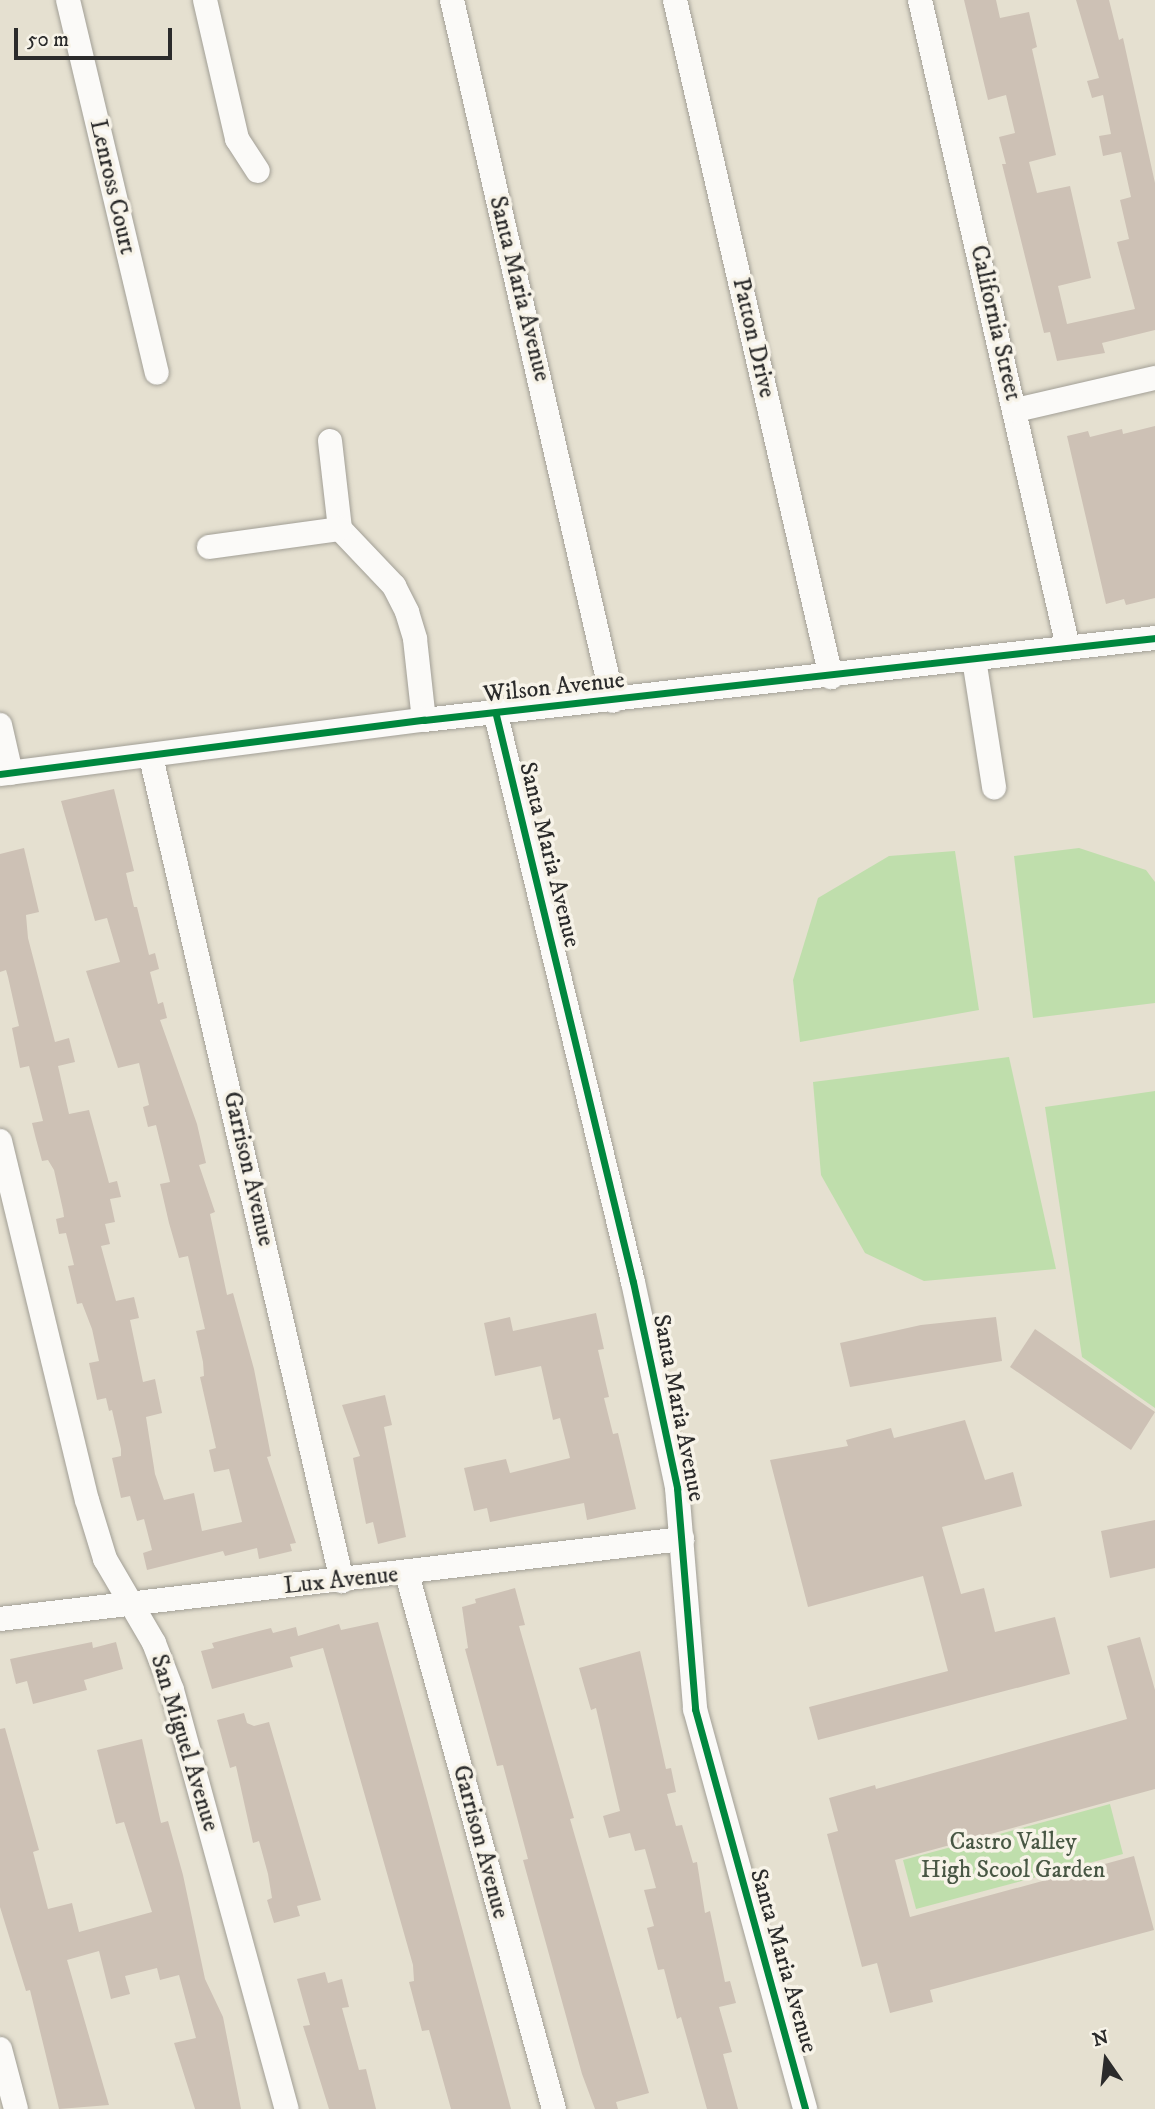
<!DOCTYPE html>
<html>
<head>
<meta charset="utf-8">
<style>
	body { margin:0 }
	#map { position:relative; width:1155px; height:2109px; overflow:hidden; background:#e5e0d0; font-family:"IM FELL DW Pica",serif }
	div>[style] { position:absolute }
	[style*='--x'] { left:calc(var(--x)*1px); top:calc(var(--y)*1px); width:calc(var(--w)*1px); rotate:calc(var(--a)*1deg) }
	.green>* { inset:0; background:#bfdeac }
	.building>* { inset:0; background:#cdc1b5 }
	.roads { filter:drop-shadow(0 0 2px #a29f96) drop-shadow(0 0 2px #a29f96) }
	.street>* { height:24px; margin:-12px; padding:0 12px; transform-origin:12px; border-radius:12px; background:#fbfaf8 }
	.cycleway>* { height:7px; margin:-3.5px; padding:0 3.5px; transform-origin:3.5px; border-radius:3.5px; background:#00873e }
	span { translate:-50% -50%; white-space:nowrap; text-align:center; line-height:1.15; -webkit-text-stroke:7px #f7f3e8; paint-order:stroke }
	.street-label { font-size:24px; color:#2b2b2b }
	.park-label { font-size:24px; color:#485744 }
	.north { position:absolute; left:1071px; top:2025px; width:70px; height:70px; -webkit-text-stroke:5px #f7f3e8; paint-order:stroke; rotate:346deg; font-size:19px; font-weight:700; line-height:28px; text-align:center; color:#2b2b2b }
	.north::after { content:''; display:block; margin:auto; width:24px; height:32px; background:#2b2b2b; clip-path:polygon(50% 0,100% 100%,50% 72%,0 100%) }
	.scale { position:absolute; left:14px; top:28px; width:158px; height:32px; box-sizing:border-box; border:4px solid #2b2b2b; border-top:0; padding-left:9px; font-size:21px; line-height:24px; white-space:nowrap; color:#2b2b2b; -webkit-text-stroke:5px #f7f3e8; paint-order:stroke }
</style>
</head>
<body>
<div id="map">
	<div class="green">
		<div style="clip-path:polygon(1079px 848px,1146px 870px,1155px 882px,1155px 1003px,1033px 1018px,1014px 856px)"></div>
		<div style="clip-path:polygon(955px 851px,979px 1010px,800px 1042px,793px 980px,818px 898px,889px 856px)"></div>
		<div style="clip-path:polygon(1009px 1057px,1056px 1269px,924px 1281px,865px 1253px,821px 1175px,813px 1082px)"></div>
		<div style="clip-path:polygon(1155px 1091px,1155px 1408px,1082px 1357px,1045px 1107px)"></div>
		<div style="clip-path:polygon(1110px 1804px,1123px 1854px,916px 1909px,903px 1860px)"></div>
	</div>
	<div class="building">
		<div style="clip-path:polygon(964px 0,996px 0,1000px 18px,1029px 12px,1037px 47px,1032px 49px,1056px 155px,1029px 162px,1037px 193px,1070px 186px,1091px 278px,1058px 286px,1067px 324px,1135px 309px,1117px 242px,1129px 239px,1120px 200px,1131px 197px,1121px 152px,1103px 156px,1099px 136px,1111px 134px,1103px 95px,1092px 98px,1087px 81px,1099px 78px,1076px 0,1109px 0,1119px 40px,1123px 38px,1155px 183px,1155px 330px,1102px 343px,1105px 353px,1057px 361px,1050px 332px,1044px 333px,1002px 164px,1006px 164px,999px 137px,1015px 133px,1006px 95px,988px 100px)"></div>
		<div style="clip-path:polygon(1155px 426px,1155px 598px,1126px 605px,1124px 599px,1106px 604px,1067px 436px,1088px 431px,1090px 437px,1122px 429px,1123px 434px)"></div>
		<div style="clip-path:polygon(114px 789px,134px 871px,126px 873px,134px 907px,137px 907px,149px 955px,155px 953px,159px 969px,150px 972px,158px 1004px,163px 1002px,167px 1018px,160px 1020px,197px 1124px,206px 1163px,199px 1165px,215px 1212px,210px 1214px,227px 1295px,233px 1293px,254px 1369px,271px 1456px,267px 1457px,296px 1543px,290px 1544px,292px 1551px,259px 1559px,257px 1548px,225px 1556px,223px 1551px,147px 1570px,143px 1553px,152px 1550px,144px 1519px,137px 1521px,130px 1496px,121px 1498px,112px 1458px,121px 1456px,121px 1449px,112px 1410px,109px 1411px,106px 1398px,97px 1400px,89px 1363px,99px 1361px,92px 1329px,82px 1303px,77px 1304px,68px 1266px,74px 1265px,66px 1233px,59px 1234px,56px 1219px,64px 1217px,63px 1210px,54px 1170px,48px 1160px,42px 1161px,36px 1139px,32px 1123px,43px 1121px,29px 1066px,20px 1068px,12px 1028px,19px 1026px,8px 977px,6px 970px,0 972px,0 854px,24px 848px,39px 912px,26px 915px,28px 938px,55px 1042px,69px 1038px,75px 1062px,58px 1066px,69px 1114px,89px 1110px,109px 1183px,117px 1181px,121px 1197px,110px 1199px,115px 1222px,105px 1224px,110px 1244px,101px 1246px,116px 1301px,134px 1297px,139px 1318px,130px 1320px,143px 1382px,155px 1379px,162px 1413px,146px 1417px,155px 1474px,164px 1500px,194px 1493px,202px 1531px,242px 1522px,229px 1469px,214px 1472px,209px 1450px,216px 1448px,200px 1377px,204px 1376px,203px 1362px,196px 1331px,205px 1329px,188px 1256px,179px 1258px,169px 1223px,160px 1184px,170px 1182px,156px 1125px,148px 1127px,143px 1107px,149px 1105px,139px 1063px,118px 1068px,86px 971px,120px 962px,107px 918px,95px 921px,61px 801px)"></div>
		<div style="clip-path:polygon(596px 1313px,604px 1349px,598px 1350px,609px 1397px,604px 1398px,613px 1434px,618px 1433px,636px 1509px,587px 1520px,584px 1503px,490px 1522px,487px 1508px,474px 1511px,464px 1468px,506px 1459px,510px 1473px,570px 1458px,560px 1418px,553px 1420px,541px 1366px,495px 1376px,484px 1323px,510px 1317px,513px 1331px)"></div>
		<div style="clip-path:polygon(996px 1317px,1002px 1361px,850px 1387px,840px 1343px,921px 1325px)"></div>
		<div style="clip-path:polygon(1035px 1329px,1155px 1412px,1131px 1450px,1010px 1367px)"></div>
		<div style="clip-path:polygon(385px 1395px,392px 1425px,384px 1427px,406px 1537px,378px 1544px,373px 1522px,366px 1524px,353px 1458px,360px 1456px,342px 1405px)"></div>
		<div style="clip-path:polygon(965px 1420px,985px 1480px,1013px 1472px,1022px 1506px,942px 1527px,961px 1594px,984px 1588px,995px 1632px,1055px 1617px,1070px 1674px,818px 1740px,809px 1707px,948px 1671px,923px 1576px,808px 1607px,770px 1460px,848px 1446px,846px 1440px,891px 1428px,894px 1438px)"></div>
		<div style="clip-path:polygon(1155px 1520px,1155px 1568px,1110px 1578px,1101px 1531px)"></div>
		<div style="clip-path:polygon(515px 1588px,525px 1625px,519px 1626px,574px 1818px,570px 1819px,649px 2093px,616px 2102px,618px 2109px,595px 2109px,582px 2074px,523px 1860px,528px 1859px,503px 1765px,497px 1766px,465px 1649px,468px 1648px,462px 1607px,476px 1603px,475px 1599px)"></div>
		<div style="clip-path:polygon(378px 1622px,427px 1799px,511px 2109px,451px 2109px,429px 2030px,422px 2031px,409px 1982px,414px 1981px,413px 1965px,323px 1648px,290px 1657px,293px 1667px,212px 1689px,201px 1651px,214px 1648px,212px 1643px,271px 1628px,273px 1633px,296px 1627px,298px 1636px,339px 1624px,341px 1630px)"></div>
		<div style="clip-path:polygon(1140px 1637px,1155px 1690px,1155px 1789px,895px 1860px,910px 1917px,1134px 1856px,1154px 1930px,930px 1990px,933px 2002px,890px 2013px,877px 1963px,862px 1967px,827px 1834px,838px 1831px,829px 1798px,875px 1785px,876px 1789px,1127px 1719px,1107px 1646px)"></div>
		<div style="clip-path:polygon(92px 1642px,93px 1648px,116px 1642px,123px 1669px,84px 1680px,87px 1690px,33px 1704px,27px 1681px,16px 1684px,10px 1659px)"></div>
		<div style="clip-path:polygon(640px 1651px,666px 1769px,671px 1768px,676px 1792px,667px 1794px,676px 1826px,682px 1825px,693px 1863px,697px 1862px,705px 1913px,710px 1911px,725px 1982px,730px 1981px,736px 2003px,719px 2007px,732px 2052px,723px 2054px,738px 2109px,707px 2109px,681px 2017px,677px 2019px,664px 1969px,658px 1970px,647px 1928px,654px 1926px,644px 1890px,656px 1888px,645px 1849px,635px 1851px,630px 1833px,609px 1838px,603px 1816px,620px 1811px,596px 1708px,591px 1710px,579px 1668px)"></div>
		<div style="clip-path:polygon(244px 1713px,247px 1723px,254px 1726px,269px 1722px,321px 1900px,297px 1906px,300px 1916px,274px 1923px,267px 1900px,272px 1898px,268px 1874px,259px 1841px,253px 1843px,236px 1766px,230px 1768px,217px 1720px)"></div>
		<div style="clip-path:polygon(5px 1728px,39px 1850px,33px 1852px,48px 1909px,72px 1903px,79px 1932px,152px 1912px,124px 1822px,116px 1824px,97px 1750px,142px 1739px,161px 1823px,168px 1821px,183px 1875px,205px 1979px,223px 2017px,241px 2109px,195px 2109px,174px 2043px,196px 2038px,179px 1975px,160px 1980px,157px 1968px,125px 1976px,130px 1994px,111px 1999px,99px 1951px,67px 1960px,109px 2105px,59px 2109px,30px 1990px,26px 1991px,0 1907px,0 1729px)"></div>
		<div style="clip-path:polygon(325px 1972px,328px 1983px,342px 1979px,349px 2007px,342px 2008px,359px 2070px,366px 2069px,376px 2109px,329px 2109px,303px 2026px,310px 2025px,297px 1979px)"></div>
	</div>
	<div class="roads">
		<div class="street">
			<div style="--x:68;--y:0;--w:383;--a:76.6"></div>
			<div style="--x:205;--y:0;--w:143;--a:77"></div>
			<div style="--x:237;--y:139;--w:38;--a:57"></div>
			<div style="--x:452;--y:0;--w:719;--a:77.07"></div>
			<div style="--x:675;--y:0;--w:695;--a:77.02"></div>
			<div style="--x:920;--y:0;--w:664;--a:77.12"></div>
			<div style="--x:1016;--y:410;--w:143;--a:-13"></div>
			<div style="--x:330;--y:441;--w:89;--a:83.5"></div>
			<div style="--x:340;--y:529;--w:79;--a:46.5"></div>
			<div style="--x:394;--y:586;--w:29;--a:63"></div>
			<div style="--x:407;--y:612;--w:28;--a:73"></div>
			<div style="--x:415;--y:639;--w:81;--a:83.7"></div>
			<div style="--x:209;--y:547;--w:132;--a:-7.8"></div>
			<div style="--x:974;--y:659;--w:130;--a:81.1"></div>
			<div style="--x:496;--y:715;--w:583;--a:76.42"></div>
			<div style="--x:633;--y:1282;--w:211;--a:77.9"></div>
			<div style="--x:677;--y:1488;--w:222;--a:85.3"></div>
			<div style="--x:695;--y:1709;--w:415;--a:74.6"></div>
			<div style="--x:0;--y:725;--w:49;--a:77.1"></div>
			<div style="--x:151;--y:757;--w:846;--a:76.95"></div>
			<div style="--x:0;--y:774;--w:427;--a:-7.3"></div>
			<div style="--x:424;--y:720;--w:736;--a:-6.4"></div>
			<div style="--x:0;--y:1141;--w:369;--a:76.4"></div>
			<div style="--x:87;--y:1500;--w:62;--a:73"></div>
			<div style="--x:105;--y:1559;--w:97;--a:59.7"></div>
			<div style="--x:154;--y:1643;--w:50;--a:69"></div>
			<div style="--x:172;--y:1690;--w:434;--a:74.7"></div>
			<div style="--x:407;--y:1574;--w:555;--a:74.64"></div>
			<div style="--x:0;--y:1619;--w:687;--a:-6.69"></div>
			<div style="--x:0;--y:2049;--w:62;--a:75.1"></div>
		</div>
	</div>
	<div class="cycleway">
		<div style="--x:496;--y:715;--w:583;--a:76.42"></div>
		<div style="--x:633;--y:1282;--w:211;--a:77.9"></div>
		<div style="--x:677;--y:1488;--w:222;--a:85.3"></div>
		<div style="--x:695;--y:1709;--w:415;--a:74.6"></div>
		<div style="--x:0;--y:774;--w:427;--a:-7.3"></div>
		<div style="--x:424;--y:720;--w:736;--a:-6.4"></div>
	</div>
	<div class="street-label">
		<span style="left:112px;top:187px;rotate:77deg">Lenross Court</span>
		<span style="left:519px;top:289px;rotate:76deg">Santa Maria Avenue</span>
		<span style="left:995px;top:323px;rotate:77deg">California Street</span>
		<span style="left:753px;top:338px;rotate:77deg">Patton Drive</span>
		<span style="left:554px;top:688px;rotate:-6deg">Wilson Avenue</span>
		<span style="left:549px;top:855px;rotate:76deg">Santa Maria Avenue</span>
		<span style="left:248px;top:1169px;rotate:77deg">Garrison Avenue</span>
		<span style="left:678px;top:1408px;rotate:79deg">Santa Maria Avenue</span>
		<span style="left:341px;top:1581px;rotate:-6deg">Lux Avenue</span>
		<span style="left:184px;top:1743px;rotate:73deg">San Miguel Avenue</span>
		<span style="left:480px;top:1842px;rotate:75deg">Garrison Avenue</span>
		<span style="left:783px;top:1961px;rotate:74deg">Santa Maria Avenue</span>
	</div>
	<div class="park-label">
		<span style="left:1013px;top:1857px">Castro Valley<br>High Scool Garden</span>
	</div>
	<div class="north">N</div>
	<div class="scale">50 m</div>
</div>
</body>
</html>
